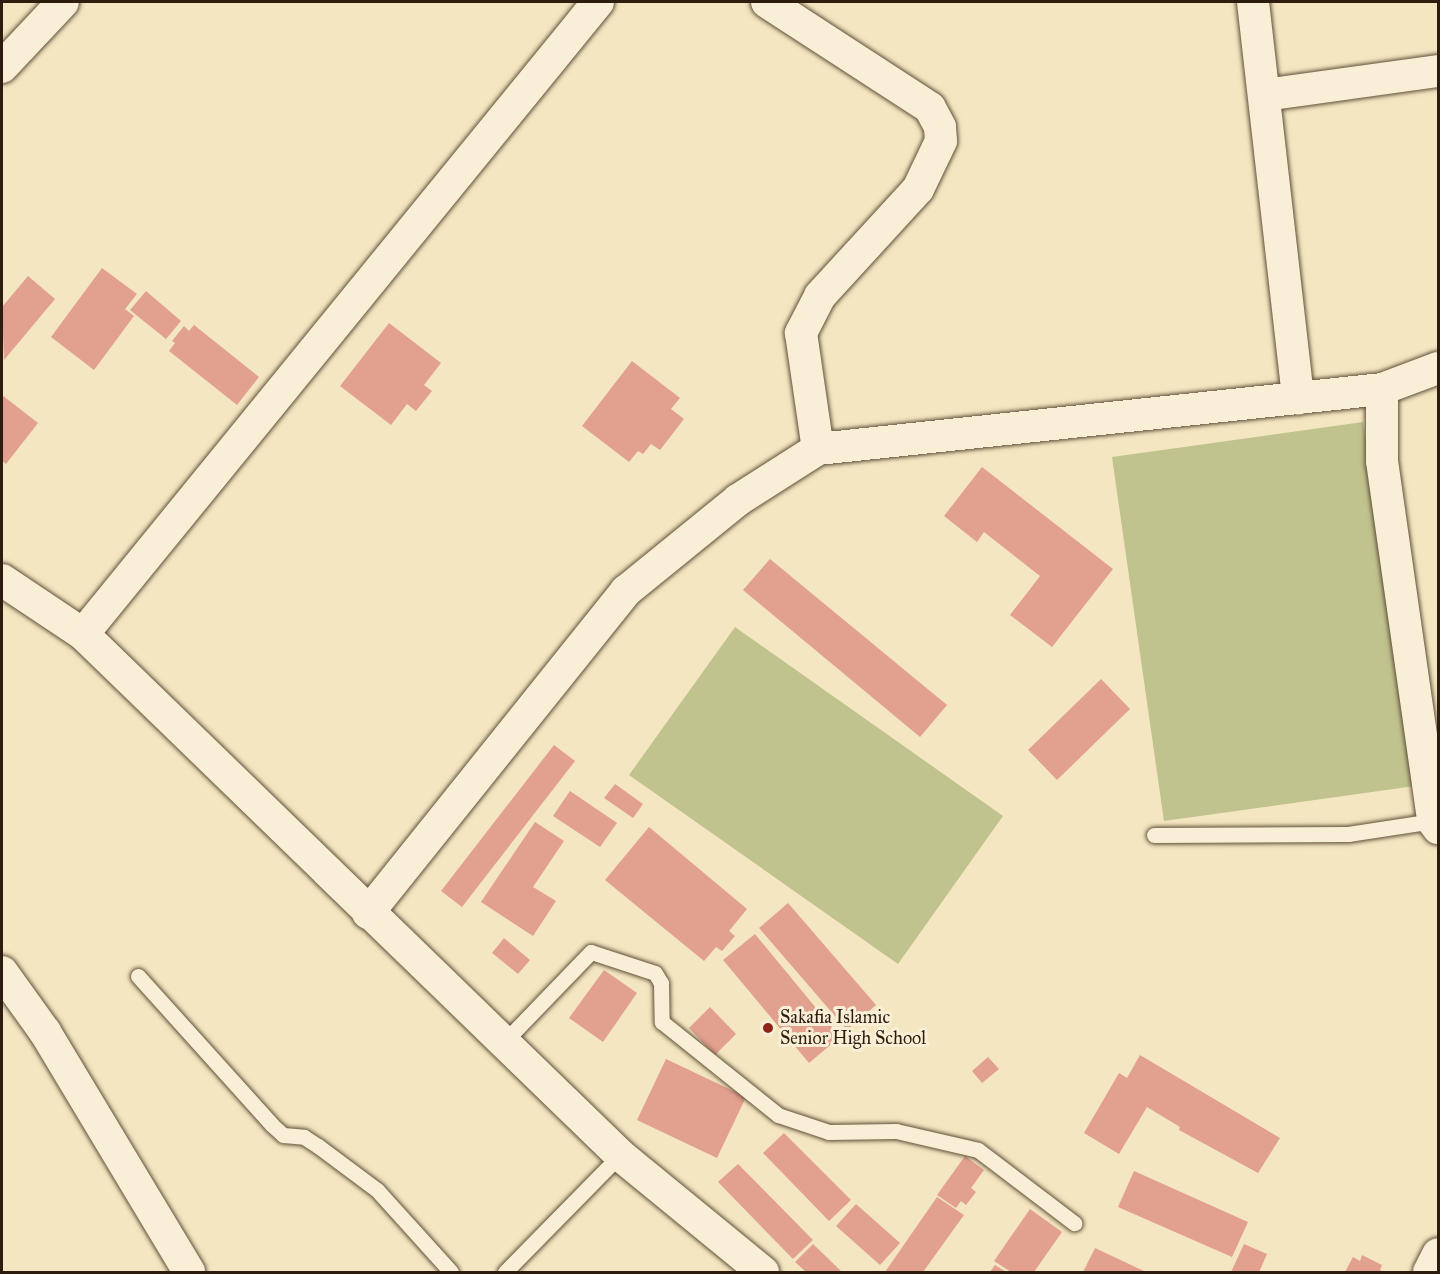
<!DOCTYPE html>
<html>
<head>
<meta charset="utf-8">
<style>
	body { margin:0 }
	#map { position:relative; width:1440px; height:1274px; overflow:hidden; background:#f4e6c0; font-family:"IM FELL Great Primer",serif }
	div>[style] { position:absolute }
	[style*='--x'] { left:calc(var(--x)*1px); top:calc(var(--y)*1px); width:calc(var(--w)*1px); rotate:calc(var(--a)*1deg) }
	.green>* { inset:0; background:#c1c38e }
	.building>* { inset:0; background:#e2a08e }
	.roads { filter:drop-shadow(0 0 2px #604f3a) drop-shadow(0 0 2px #604f3a) }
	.service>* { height:15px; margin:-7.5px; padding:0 7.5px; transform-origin:7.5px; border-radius:7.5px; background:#f8efd6 }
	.minor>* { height:32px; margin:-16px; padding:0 16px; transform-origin:16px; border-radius:16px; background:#f8efd6 }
	.dots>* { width:16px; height:16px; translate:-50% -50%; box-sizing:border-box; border:3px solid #f8efd6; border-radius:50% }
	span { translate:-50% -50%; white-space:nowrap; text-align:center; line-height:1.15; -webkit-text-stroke:6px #f8efd6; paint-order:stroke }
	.poi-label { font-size:18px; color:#2e1d0e }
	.left { translate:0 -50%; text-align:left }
	.frame { position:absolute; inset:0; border:3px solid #2e1d0e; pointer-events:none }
</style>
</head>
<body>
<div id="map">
	<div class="green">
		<div style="clip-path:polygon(1363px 422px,1415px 786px,1164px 821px,1112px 457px)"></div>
		<div style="clip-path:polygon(735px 627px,1003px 816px,898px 964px,629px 775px)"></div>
	</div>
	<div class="building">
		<div style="clip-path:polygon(102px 268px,137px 294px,125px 309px,134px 316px,94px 370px,51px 337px)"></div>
		<div style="clip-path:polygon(28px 276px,55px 299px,4px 360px,2px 307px)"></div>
		<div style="clip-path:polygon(146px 291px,181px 321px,166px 339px,130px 310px)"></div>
		<div style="clip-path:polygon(389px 323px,441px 363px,424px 385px,432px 391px,416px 411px,407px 404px,391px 425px,340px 386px)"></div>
		<div style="clip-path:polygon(194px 325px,259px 377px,237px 405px,169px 351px,175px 343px,172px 341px,184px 326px,189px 331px)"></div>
		<div style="clip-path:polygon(632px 361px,680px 398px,671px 409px,684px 419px,660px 450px,651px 444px,643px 454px,638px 451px,629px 462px,582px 426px)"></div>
		<div style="clip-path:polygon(2px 395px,38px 423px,6px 464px,2px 461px)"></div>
		<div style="clip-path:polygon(982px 467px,1113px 569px,1052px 647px,1010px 615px,1040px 576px,984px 532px,977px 542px,944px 516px)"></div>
		<div style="clip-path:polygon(770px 559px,947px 705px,920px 737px,743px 590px)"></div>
		<div style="clip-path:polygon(1101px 679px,1130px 709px,1057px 780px,1028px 750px)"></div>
		<div style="clip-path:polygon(554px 745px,575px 761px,462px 907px,441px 891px)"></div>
		<div style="clip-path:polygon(615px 784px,643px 804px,633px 818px,604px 798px)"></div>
		<div style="clip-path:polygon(570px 791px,617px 823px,600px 847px,553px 816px)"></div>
		<div style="clip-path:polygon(535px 822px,564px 841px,533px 887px,556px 901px,533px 936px,481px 902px)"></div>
		<div style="clip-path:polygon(649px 827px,747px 909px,729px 931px,735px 936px,722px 951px,716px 947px,704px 961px,605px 880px)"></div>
		<div style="clip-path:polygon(788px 903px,876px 1005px,847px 1030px,759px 928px)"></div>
		<div style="clip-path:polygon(755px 934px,840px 1037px,809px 1063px,723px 960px)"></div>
		<div style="clip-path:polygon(504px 938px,530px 960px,518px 974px,492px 953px)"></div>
		<div style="clip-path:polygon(604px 970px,637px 993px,603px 1042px,569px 1018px)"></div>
		<div style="clip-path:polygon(710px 1007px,736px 1034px,715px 1055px,689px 1028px)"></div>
		<div style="clip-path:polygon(1140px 1055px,1280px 1138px,1258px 1173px,1179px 1130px,1180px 1127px,1147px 1107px,1119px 1154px,1084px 1133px,1119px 1073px,1127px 1078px)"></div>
		<div style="clip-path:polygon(988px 1057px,999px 1069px,982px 1083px,972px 1071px)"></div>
		<div style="clip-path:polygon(666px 1059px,746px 1097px,717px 1158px,637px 1120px)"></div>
		<div style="clip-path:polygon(784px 1133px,851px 1200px,829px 1221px,763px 1153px)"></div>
		<div style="clip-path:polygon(965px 1156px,984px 1170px,971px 1188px,976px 1192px,966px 1205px,961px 1201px,956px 1208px,937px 1195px)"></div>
		<div style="clip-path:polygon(738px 1164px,813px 1240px,793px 1259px,718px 1182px)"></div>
		<div style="clip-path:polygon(1134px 1171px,1248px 1222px,1232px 1257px,1118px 1207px)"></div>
		<div style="clip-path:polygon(937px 1197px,964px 1215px,923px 1272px,885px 1272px)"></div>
		<div style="clip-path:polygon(856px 1204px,900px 1243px,880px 1265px,836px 1226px)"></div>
		<div style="clip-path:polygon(1030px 1209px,1062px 1232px,1034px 1272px,1011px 1272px,994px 1261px)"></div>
		<div style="clip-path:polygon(813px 1244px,842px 1272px,806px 1272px,795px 1262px)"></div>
		<div style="clip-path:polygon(1244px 1244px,1267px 1254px,1259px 1272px,1231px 1272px)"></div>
		<div style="clip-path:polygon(1095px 1248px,1146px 1272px,1083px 1272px)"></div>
		<div style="clip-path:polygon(1362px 1255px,1382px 1265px,1380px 1270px,1384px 1272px,1345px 1272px,1353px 1257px,1360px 1261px)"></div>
		<div style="clip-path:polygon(995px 1265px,1006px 1272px,990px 1272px)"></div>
	</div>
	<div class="roads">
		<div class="service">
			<div style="--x:1154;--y:835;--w:194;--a:-0.3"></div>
			<div style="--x:1348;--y:834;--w:86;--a:-8.7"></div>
			<div style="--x:138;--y:976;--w:200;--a:48"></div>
			<div style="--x:272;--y:1125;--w:15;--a:42"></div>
			<div style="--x:283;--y:1135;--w:21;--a:5"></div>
			<div style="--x:304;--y:1137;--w:17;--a:33"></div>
			<div style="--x:318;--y:1146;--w:74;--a:36.7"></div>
			<div style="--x:377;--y:1190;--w:110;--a:47.9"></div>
			<div style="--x:504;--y:1042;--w:125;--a:-46"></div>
			<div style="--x:591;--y:952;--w:67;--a:18.2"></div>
			<div style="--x:655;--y:973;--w:12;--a:59"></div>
			<div style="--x:661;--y:983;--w:39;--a:89"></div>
			<div style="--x:662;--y:1022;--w:149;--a:38.7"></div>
			<div style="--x:778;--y:1115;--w:54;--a:18.4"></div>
			<div style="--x:829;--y:1132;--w:67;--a:-0.9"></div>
			<div style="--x:896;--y:1131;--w:84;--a:13"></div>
			<div style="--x:978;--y:1150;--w:121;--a:37.2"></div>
			<div style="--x:505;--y:1272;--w:164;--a:-45.5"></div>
		</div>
		<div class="minor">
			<div style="--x:767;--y:2;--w:194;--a:33"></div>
			<div style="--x:930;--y:108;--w:21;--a:62"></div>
			<div style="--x:940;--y:127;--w:14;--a:86"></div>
			<div style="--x:941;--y:141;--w:53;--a:115.6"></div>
			<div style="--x:918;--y:189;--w:145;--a:132.5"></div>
			<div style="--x:820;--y:296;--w:42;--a:117.2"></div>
			<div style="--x:801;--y:333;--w:117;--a:81.7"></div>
			<div style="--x:1253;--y:2;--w:399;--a:83.5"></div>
			<div style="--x:2;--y:67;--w:89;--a:-46.8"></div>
			<div style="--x:1265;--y:95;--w:175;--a:-7.9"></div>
			<div style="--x:1382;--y:389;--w:72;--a:90"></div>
			<div style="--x:1382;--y:461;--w:364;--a:81.9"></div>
			<div style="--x:1433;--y:821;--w:9;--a:54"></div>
			<div style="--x:2;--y:580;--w:97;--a:33.7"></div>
			<div style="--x:83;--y:634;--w:748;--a:44.13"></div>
			<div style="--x:620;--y:1155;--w:185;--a:39.3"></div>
			<div style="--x:83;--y:634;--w:815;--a:-50.82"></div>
			<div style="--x:368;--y:913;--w:413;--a:-51.3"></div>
			<div style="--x:626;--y:591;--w:144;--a:-39.1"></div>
			<div style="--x:738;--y:500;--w:95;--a:-32.5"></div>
			<div style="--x:818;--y:449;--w:567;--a:-6.07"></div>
			<div style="--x:1382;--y:389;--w:60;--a:-20.6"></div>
			<div style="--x:2;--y:972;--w:74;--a:54.4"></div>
			<div style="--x:45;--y:1032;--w:280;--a:59"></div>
			<div style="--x:1429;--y:1272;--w:20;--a:-63"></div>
		</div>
	</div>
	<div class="dots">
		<div style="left:768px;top:1028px;background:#8f2418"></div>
	</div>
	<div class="poi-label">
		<span class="left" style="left:780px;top:1028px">Sakafia Islamic<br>Senior High School</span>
	</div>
	<div class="frame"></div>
</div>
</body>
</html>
